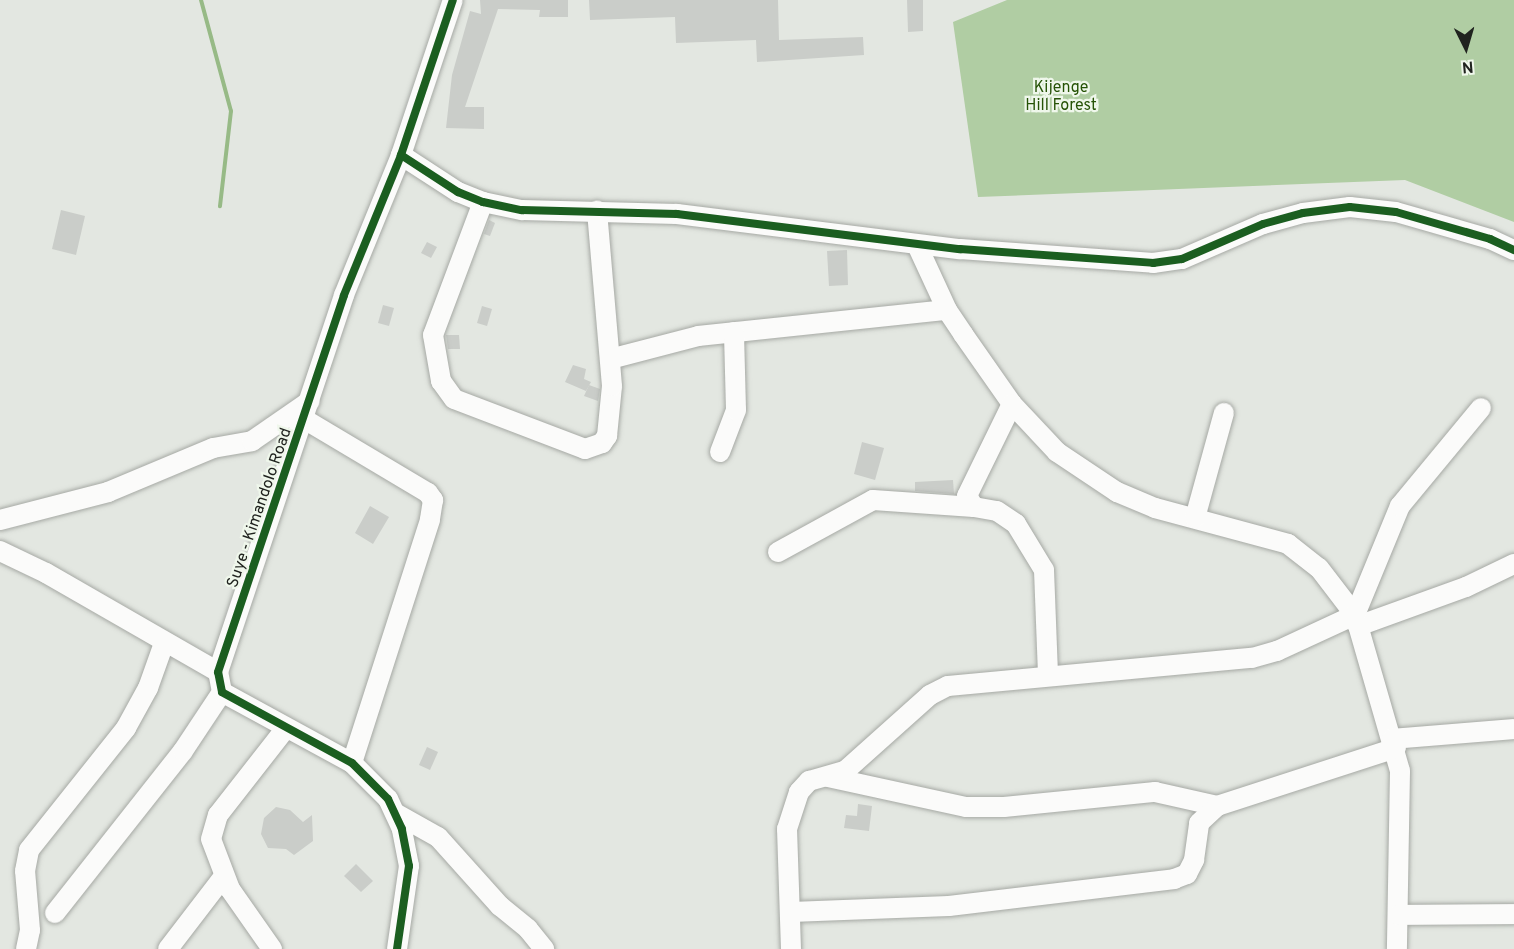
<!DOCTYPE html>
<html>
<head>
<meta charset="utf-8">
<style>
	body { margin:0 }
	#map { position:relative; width:1514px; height:949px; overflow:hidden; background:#e3e7e1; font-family:Overpass,sans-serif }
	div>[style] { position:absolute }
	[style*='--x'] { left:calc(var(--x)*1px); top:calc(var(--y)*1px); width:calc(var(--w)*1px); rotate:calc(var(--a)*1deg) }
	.forest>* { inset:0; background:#b0cda3 }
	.stream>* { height:4px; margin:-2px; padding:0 2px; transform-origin:2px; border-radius:2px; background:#97ba86 }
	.building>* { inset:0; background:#cacdc9 }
	.roads { filter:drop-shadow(0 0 2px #a6a9a4) drop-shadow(0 0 2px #a6a9a4) }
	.minor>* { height:20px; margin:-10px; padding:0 10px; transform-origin:10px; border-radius:10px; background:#fbfbfa }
	.cycleway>* { height:8px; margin:-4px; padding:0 4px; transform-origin:4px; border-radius:4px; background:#1b5e20 }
	span { translate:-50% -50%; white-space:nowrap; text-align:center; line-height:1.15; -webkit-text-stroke:4.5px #eff7eb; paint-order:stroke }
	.park-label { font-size:16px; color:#265306 }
	.street-label { font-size:16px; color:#20231f }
	.north { position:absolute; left:1436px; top:18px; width:60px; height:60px; -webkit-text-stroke:4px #eff7eb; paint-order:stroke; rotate:175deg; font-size:16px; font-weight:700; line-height:24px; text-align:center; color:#20231f }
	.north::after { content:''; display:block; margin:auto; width:21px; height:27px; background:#20231f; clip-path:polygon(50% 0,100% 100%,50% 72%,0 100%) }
</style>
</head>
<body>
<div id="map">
	<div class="forest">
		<div style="clip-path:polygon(1007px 0,1514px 0,1514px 222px,1405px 180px,978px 197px,953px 22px)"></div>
	</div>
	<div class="stream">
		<div style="--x:201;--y:0;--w:115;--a:74.9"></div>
		<div style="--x:231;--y:111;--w:96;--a:96.6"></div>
	</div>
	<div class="building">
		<div style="clip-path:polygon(480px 0,568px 0,568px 17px,539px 17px,540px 10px,498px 9px,465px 107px,484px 107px,484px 129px,446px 128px,452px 75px,470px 11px,481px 14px)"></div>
		<div style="clip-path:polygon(589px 0,778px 0,779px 40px,863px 37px,864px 55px,757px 62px,756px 40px,676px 43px,675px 17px,590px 20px)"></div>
		<div style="clip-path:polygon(907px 0,923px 0,923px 31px,908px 32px)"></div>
		<div style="clip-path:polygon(61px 210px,85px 216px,76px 255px,52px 249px)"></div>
		<div style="clip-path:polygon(489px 220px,495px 223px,490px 236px,484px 234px)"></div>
		<div style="clip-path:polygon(427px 242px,437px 247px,431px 258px,421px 253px)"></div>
		<div style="clip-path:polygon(847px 250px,848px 285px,829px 286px,827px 251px)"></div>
		<div style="clip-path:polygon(383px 305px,394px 308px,389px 326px,378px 323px)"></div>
		<div style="clip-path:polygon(482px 306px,492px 309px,487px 326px,477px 323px)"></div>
		<div style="clip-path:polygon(446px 335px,459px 335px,460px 349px,448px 349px)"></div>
		<div style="clip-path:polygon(573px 365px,586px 369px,584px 379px,591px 382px,586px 391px,565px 382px)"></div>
		<div style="clip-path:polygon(589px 385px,600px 389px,598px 401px,584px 396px)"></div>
		<div style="clip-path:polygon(862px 442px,884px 448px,875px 480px,854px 474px)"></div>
		<div style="clip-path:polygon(953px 480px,954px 494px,915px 491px,915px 482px)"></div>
		<div style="clip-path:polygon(370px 506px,389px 517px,373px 544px,355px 533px)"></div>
		<div style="clip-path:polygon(427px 747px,438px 752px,430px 770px,419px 765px)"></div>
		<div style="clip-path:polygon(858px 804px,872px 806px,869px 831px,844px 828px,846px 815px,857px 816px)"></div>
		<div style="clip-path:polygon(276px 807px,290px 810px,303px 822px,312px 815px,313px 841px,294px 855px,286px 849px,268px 848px,261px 834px,264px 818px)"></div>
		<div style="clip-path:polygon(356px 864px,373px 881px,361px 892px,344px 876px)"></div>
	</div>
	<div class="roads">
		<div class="minor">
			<div style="--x:401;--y:155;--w:68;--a:33"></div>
			<div style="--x:458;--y:192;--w:27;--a:22"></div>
			<div style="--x:483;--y:202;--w:40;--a:12"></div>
			<div style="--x:522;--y:210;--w:155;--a:1.5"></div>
			<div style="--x:677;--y:214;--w:285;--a:7.1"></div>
			<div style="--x:960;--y:249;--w:194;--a:4.1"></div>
			<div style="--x:1153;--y:263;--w:29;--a:-8"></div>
			<div style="--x:1182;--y:259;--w:88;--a:-23.4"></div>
			<div style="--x:1263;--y:224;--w:41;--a:-15.4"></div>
			<div style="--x:1303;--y:213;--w:47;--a:-7.3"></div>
			<div style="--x:1350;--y:207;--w:46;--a:6.2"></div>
			<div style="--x:1396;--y:212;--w:98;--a:16"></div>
			<div style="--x:1490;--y:239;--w:26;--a:25"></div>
			<div style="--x:483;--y:202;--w:142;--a:110.6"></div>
			<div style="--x:433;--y:335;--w:47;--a:80.1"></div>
			<div style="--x:441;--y:381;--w:22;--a:54"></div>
			<div style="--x:454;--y:399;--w:140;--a:20.9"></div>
			<div style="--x:585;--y:449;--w:18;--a:-19"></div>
			<div style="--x:602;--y:443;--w:9;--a:-54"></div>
			<div style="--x:607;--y:436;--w:50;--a:-84.3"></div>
			<div style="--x:612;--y:386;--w:176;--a:-94.9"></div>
			<div style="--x:917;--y:245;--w:72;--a:65.2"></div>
			<div style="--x:947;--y:310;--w:29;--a:56"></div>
			<div style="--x:963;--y:334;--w:85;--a:55"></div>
			<div style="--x:1012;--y:404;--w:66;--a:46.8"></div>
			<div style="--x:1057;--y:452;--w:72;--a:33.7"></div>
			<div style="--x:1117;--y:492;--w:41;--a:22.8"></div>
			<div style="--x:1155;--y:508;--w:138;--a:15.1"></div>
			<div style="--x:1288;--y:544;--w:39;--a:38"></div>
			<div style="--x:1319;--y:568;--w:59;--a:52.5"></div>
			<div style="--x:1355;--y:615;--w:162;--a:73.9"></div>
			<div style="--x:1400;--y:771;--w:178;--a:91"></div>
			<div style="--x:610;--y:359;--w:91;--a:-14.6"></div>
			<div style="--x:698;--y:336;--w:250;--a:-6"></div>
			<div style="--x:1012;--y:404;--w:102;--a:116.1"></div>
			<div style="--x:967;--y:496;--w:13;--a:58"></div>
			<div style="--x:974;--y:507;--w:23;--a:10"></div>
			<div style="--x:997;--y:511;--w:23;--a:34"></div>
			<div style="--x:1016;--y:524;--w:54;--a:58.7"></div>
			<div style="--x:1044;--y:570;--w:106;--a:87.8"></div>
			<div style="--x:304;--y:419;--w:144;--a:30.8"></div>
			<div style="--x:428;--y:493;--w:9;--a:54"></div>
			<div style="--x:433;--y:500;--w:20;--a:99"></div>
			<div style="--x:430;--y:520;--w:255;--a:107.8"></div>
			<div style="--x:720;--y:452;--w:45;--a:-69.1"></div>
			<div style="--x:736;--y:410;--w:78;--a:-91.5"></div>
			<div style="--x:1195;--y:518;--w:109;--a:-74.6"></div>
			<div style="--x:0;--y:520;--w:112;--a:-14.5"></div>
			<div style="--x:108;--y:492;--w:114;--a:-22.7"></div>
			<div style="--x:213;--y:448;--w:40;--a:-10"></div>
			<div style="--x:252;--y:441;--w:70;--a:-34.6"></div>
			<div style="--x:0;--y:551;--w:51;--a:25.6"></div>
			<div style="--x:46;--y:573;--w:198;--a:29.9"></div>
			<div style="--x:778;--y:552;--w:108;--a:-28.7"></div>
			<div style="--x:873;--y:500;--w:101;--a:4"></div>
			<div style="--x:1358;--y:626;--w:115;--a:-19.9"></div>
			<div style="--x:1466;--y:587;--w:53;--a:-25.6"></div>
			<div style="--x:1392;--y:739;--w:122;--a:-4.7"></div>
			<div style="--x:828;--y:777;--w:141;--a:12.3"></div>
			<div style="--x:966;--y:807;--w:38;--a:0"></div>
			<div style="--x:1004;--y:807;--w:152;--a:-5.7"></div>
			<div style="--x:1155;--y:792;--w:64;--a:12.7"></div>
			<div style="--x:395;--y:813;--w:49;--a:29.2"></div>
			<div style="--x:438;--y:837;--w:93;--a:48.1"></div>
			<div style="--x:500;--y:906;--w:36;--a:39"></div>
			<div style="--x:528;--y:929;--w:26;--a:51"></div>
			<div style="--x:791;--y:912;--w:158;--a:-2.2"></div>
			<div style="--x:949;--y:906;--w:227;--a:-6.8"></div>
			<div style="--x:1174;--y:879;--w:14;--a:-21"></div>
			<div style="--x:1187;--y:874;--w:16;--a:-63"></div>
			<div style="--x:1194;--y:860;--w:37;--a:-82"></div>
			<div style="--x:1199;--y:823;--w:25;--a:-43"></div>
			<div style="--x:1217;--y:806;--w:188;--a:-18"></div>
			<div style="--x:55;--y:913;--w:206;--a:-51.7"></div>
			<div style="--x:183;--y:751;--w:71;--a:-56.5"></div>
			<div style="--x:1399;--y:915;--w:115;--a:-0.5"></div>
			<div style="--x:26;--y:949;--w:19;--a:-78"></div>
			<div style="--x:30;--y:930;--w:59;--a:-94.8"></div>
			<div style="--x:25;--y:871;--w:21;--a:-79"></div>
			<div style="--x:29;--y:850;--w:156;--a:-51.5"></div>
			<div style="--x:126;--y:728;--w:46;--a:-61.2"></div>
			<div style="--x:148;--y:688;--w:48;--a:-70.4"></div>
			<div style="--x:168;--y:949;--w:92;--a:-52.5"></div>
			<div style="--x:272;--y:949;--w:73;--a:-125"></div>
			<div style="--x:230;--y:889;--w:53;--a:-110.8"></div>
			<div style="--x:211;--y:839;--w:25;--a:-74"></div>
			<div style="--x:218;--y:815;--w:110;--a:-52"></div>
			<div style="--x:397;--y:949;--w:84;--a:-81.8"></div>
			<div style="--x:409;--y:866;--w:38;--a:-101"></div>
			<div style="--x:402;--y:829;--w:33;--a:-115"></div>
			<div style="--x:388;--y:799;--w:51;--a:-135"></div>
			<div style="--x:352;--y:763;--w:148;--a:-151.4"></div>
			<div style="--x:222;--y:692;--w:20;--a:-101"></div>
			<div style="--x:218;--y:672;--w:397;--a:-71.5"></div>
			<div style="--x:344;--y:295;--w:151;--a:-67.8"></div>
			<div style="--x:401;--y:155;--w:163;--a:-71.5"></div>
			<div style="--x:791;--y:949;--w:120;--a:-91.9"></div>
			<div style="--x:787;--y:829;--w:39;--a:-72"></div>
			<div style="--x:799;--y:792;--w:15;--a:-48"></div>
			<div style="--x:809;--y:781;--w:37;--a:-16"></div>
			<div style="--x:845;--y:771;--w:114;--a:-41.8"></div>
			<div style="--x:930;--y:695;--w:20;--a:-27"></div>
			<div style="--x:948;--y:686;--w:305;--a:-5.3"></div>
			<div style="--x:1252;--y:658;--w:26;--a:-16"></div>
			<div style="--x:1277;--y:651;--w:86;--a:-24.8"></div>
			<div style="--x:1355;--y:615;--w:118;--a:-67.6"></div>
			<div style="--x:1400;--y:506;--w:127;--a:-50.4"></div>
		</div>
	</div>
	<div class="cycleway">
		<div style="--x:401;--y:155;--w:68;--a:33"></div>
		<div style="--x:458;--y:192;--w:27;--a:22"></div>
		<div style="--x:483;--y:202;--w:40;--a:12"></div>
		<div style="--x:522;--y:210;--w:155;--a:1.5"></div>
		<div style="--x:677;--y:214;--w:285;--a:7.1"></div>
		<div style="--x:960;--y:249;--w:194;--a:4.1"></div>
		<div style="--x:1153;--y:263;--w:29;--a:-8"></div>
		<div style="--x:1182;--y:259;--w:88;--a:-23.4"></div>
		<div style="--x:1263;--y:224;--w:41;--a:-15.4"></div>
		<div style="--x:1303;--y:213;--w:47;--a:-7.3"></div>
		<div style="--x:1350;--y:207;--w:46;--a:6.2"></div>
		<div style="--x:1396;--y:212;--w:98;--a:16"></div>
		<div style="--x:1490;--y:239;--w:26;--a:25"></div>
		<div style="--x:397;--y:949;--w:84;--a:-81.8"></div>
		<div style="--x:409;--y:866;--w:38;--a:-101"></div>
		<div style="--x:402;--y:829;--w:33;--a:-115"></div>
		<div style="--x:388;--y:799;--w:51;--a:-135"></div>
		<div style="--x:352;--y:763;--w:148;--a:-151.4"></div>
		<div style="--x:222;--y:692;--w:20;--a:-101"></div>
		<div style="--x:218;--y:672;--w:397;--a:-71.5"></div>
		<div style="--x:344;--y:295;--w:151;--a:-67.8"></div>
		<div style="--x:401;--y:155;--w:163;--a:-71.5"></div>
	</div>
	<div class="park-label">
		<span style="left:1061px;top:97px">Kijenge<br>Hill Forest</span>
	</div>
	<div class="street-label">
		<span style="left:260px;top:508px;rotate:-71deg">Suye - Kimandolo Road</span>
	</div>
	<div class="north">N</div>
</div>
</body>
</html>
